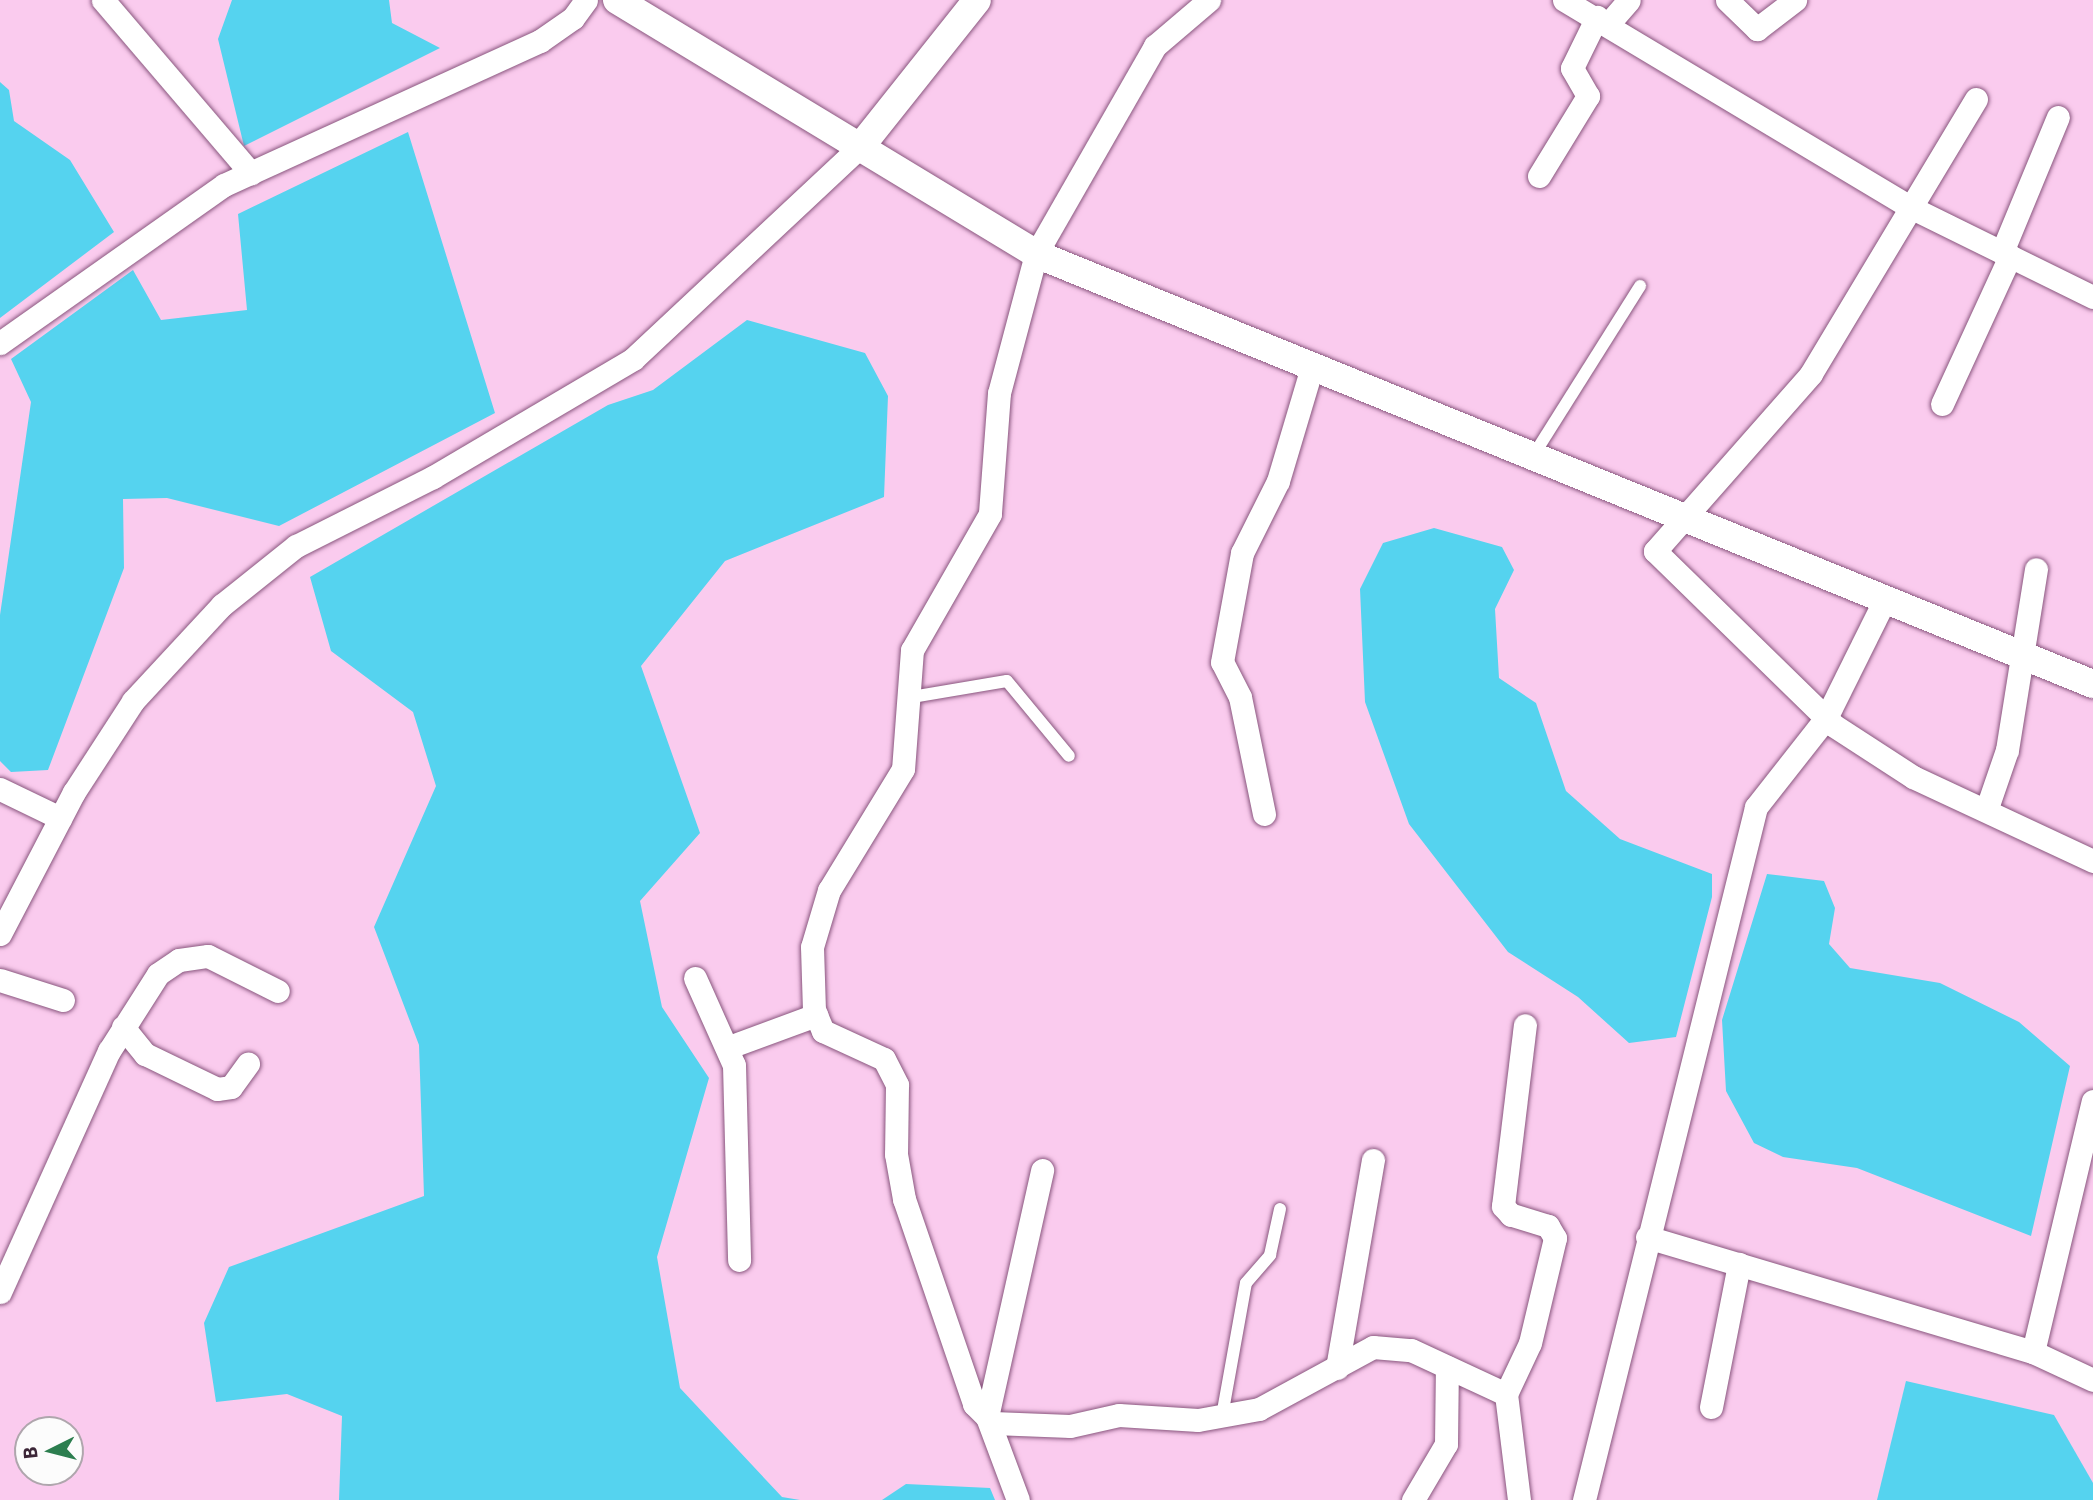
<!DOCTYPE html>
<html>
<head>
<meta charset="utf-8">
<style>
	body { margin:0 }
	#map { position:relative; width:2093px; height:1500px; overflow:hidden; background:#facbee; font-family:"Open Sans",sans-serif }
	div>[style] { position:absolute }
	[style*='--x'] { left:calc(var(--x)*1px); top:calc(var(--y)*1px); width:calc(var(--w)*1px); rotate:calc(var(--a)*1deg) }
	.water>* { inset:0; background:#55d3ef }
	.roads { filter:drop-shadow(0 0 2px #89567e) drop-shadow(0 0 2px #89567e) }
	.service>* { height:12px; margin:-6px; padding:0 6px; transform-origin:6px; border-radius:6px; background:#fff }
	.minor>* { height:23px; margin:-11.5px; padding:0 11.5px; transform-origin:11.5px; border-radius:11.5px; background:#fff }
	.tertiary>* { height:28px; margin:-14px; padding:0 14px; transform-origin:14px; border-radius:14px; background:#fff }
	span { translate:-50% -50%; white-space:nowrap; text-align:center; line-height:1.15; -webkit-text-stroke:6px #fcfcfc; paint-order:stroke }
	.north { position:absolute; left:14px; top:1416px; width:70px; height:70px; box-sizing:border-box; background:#fcfcfc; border:2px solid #afa6ad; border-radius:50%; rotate:264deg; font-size:19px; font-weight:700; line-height:28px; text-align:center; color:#3c2637 }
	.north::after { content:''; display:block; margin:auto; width:24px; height:32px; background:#2c7e4f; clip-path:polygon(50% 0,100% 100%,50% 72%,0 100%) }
</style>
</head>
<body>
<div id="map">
	<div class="water">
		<div style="clip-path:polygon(232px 0,389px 0,392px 23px,440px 48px,244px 146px,218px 39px)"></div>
		<div style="clip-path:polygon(0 82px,9px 90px,14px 121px,70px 160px,114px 232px,0 318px)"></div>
		<div style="clip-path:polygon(408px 132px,495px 413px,279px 526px,167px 498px,123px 499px,124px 568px,48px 770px,11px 772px,0 761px,0 615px,31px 402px,11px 359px,133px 270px,161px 320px,247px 310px,238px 214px)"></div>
		<div style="clip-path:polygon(747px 320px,865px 353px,888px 396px,884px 497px,725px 561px,641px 666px,700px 833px,640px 901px,662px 1007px,709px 1078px,657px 1257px,680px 1388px,782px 1497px,800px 1500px,339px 1500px,342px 1416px,287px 1394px,216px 1402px,204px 1323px,229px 1267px,424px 1196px,419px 1045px,374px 927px,436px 786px,413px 712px,331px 651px,310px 577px,608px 405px,653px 390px)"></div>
		<div style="clip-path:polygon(1434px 528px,1502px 547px,1514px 570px,1495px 609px,1499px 678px,1536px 703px,1566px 791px,1620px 839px,1712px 874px,1712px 897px,1676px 1037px,1629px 1043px,1578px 997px,1508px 952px,1409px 824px,1365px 702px,1360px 589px,1383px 543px)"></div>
		<div style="clip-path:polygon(1767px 874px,1824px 881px,1835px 908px,1829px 944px,1850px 968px,1940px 983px,2019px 1022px,2070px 1066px,2031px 1236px,1857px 1168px,1783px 1157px,1754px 1143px,1726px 1091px,1722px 1020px)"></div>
		<div style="clip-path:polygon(1906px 1381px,2054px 1415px,2093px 1483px,2093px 1500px,1877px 1500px)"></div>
		<div style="clip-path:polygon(906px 1484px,990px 1488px,995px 1500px,882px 1500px)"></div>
	</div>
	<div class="roads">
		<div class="service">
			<div style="--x:1533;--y:456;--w:201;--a:-57.8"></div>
			<div style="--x:906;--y:698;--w:102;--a:-9.6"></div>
			<div style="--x:1007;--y:681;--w:97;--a:50.4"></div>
			<div style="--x:1222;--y:1416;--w:135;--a:-79.8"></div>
			<div style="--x:1246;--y:1283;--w:37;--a:-49"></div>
			<div style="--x:1270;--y:1255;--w:47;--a:-77.7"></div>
		</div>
		<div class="minor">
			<div style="--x:103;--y:0;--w:228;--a:49.5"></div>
			<div style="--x:1209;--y:0;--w:71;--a:139.6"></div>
			<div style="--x:1155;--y:46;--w:240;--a:119.8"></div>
			<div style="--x:1036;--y:254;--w:144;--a:104.9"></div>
			<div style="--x:999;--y:393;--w:121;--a:94.3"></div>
			<div style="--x:990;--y:514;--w:157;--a:119.8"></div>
			<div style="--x:912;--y:650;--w:119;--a:94.3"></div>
			<div style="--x:903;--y:769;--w:142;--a:121.4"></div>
			<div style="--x:829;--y:890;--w:59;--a:106.6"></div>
			<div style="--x:812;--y:947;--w:63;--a:88.2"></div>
			<div style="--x:814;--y:1010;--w:23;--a:67"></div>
			<div style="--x:823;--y:1031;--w:67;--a:24.7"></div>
			<div style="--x:884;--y:1059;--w:29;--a:63"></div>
			<div style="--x:897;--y:1085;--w:69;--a:90.8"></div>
			<div style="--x:896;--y:1154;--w:46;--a:79.9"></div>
			<div style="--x:904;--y:1199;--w:217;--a:71.1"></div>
			<div style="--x:974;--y:1404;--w:27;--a:45"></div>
			<div style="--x:993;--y:1423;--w:77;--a:2.2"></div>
			<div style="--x:1070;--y:1426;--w:50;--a:-12.7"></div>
			<div style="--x:1119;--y:1415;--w:79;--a:3.6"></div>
			<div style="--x:1198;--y:1420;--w:62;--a:-10.2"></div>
			<div style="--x:1259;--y:1409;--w:130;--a:-28.5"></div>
			<div style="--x:1373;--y:1347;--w:38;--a:5"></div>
			<div style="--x:1411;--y:1350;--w:105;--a:24.9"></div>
			<div style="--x:1506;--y:1394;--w:107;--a:83"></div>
			<div style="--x:1564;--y:0;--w:401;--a:30.9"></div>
			<div style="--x:1908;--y:206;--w:206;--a:26.2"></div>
			<div style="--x:1727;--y:0;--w:42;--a:44"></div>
			<div style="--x:1757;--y:29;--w:48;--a:-37.3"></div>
			<div style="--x:1609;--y:23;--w:30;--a:-49"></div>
			<div style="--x:1976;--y:99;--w:321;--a:121"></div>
			<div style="--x:1811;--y:374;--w:236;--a:131.4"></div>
			<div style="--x:1655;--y:551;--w:249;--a:44.3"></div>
			<div style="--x:1833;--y:725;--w:95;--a:33"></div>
			<div style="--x:1913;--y:777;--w:199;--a:25"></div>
			<div style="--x:1539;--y:176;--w:94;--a:-58.5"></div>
			<div style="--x:1588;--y:96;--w:32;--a:-120"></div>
			<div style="--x:1572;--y:68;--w:57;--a:-63.9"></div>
			<div style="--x:2002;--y:252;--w:146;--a:-67.5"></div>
			<div style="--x:0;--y:343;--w:274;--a:-35.2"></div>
			<div style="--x:224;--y:185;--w:347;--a:-24.5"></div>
			<div style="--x:540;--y:41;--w:40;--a:-34.9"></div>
			<div style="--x:573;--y:18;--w:22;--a:-54"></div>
			<div style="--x:1942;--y:404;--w:163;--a:-65.3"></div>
			<div style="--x:0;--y:789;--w:67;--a:25.8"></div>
			<div style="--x:1987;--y:808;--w:61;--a:-71"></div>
			<div style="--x:2007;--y:750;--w:183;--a:-80.9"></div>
			<div style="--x:1264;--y:814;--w:119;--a:-101.6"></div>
			<div style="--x:1240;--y:697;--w:39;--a:-117"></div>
			<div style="--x:1222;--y:662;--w:111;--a:-79.6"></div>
			<div style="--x:1242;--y:553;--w:80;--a:-63.4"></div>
			<div style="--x:1278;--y:481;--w:119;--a:-73.4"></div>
			<div style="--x:0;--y:934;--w:160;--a:-62.5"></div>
			<div style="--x:74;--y:792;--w:108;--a:-57"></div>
			<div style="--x:133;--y:701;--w:131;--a:-47.2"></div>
			<div style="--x:222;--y:605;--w:95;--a:-38.6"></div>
			<div style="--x:296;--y:546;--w:153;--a:-26.7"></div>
			<div style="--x:433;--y:477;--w:232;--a:-30.5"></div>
			<div style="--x:633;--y:359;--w:312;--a:-43.1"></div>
			<div style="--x:695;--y:978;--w:95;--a:65.9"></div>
			<div style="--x:734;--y:1065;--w:195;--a:88.5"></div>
			<div style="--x:0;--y:980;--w:66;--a:17.6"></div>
			<div style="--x:123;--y:1027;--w:35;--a:51"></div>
			<div style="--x:145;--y:1054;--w:80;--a:25.9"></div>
			<div style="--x:217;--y:1089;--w:14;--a:-8"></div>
			<div style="--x:231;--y:1087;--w:29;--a:-54"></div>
			<div style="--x:729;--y:1047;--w:93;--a:-20.2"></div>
			<div style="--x:1647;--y:1237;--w:403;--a:16.6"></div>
			<div style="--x:2033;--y:1352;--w:66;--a:25"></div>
			<div style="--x:0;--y:1292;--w:265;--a:-65.7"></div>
			<div style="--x:109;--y:1051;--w:91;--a:-57.5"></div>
			<div style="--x:158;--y:974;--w:25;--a:-34"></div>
			<div style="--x:179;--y:960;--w:29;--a:-8"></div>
			<div style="--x:208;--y:956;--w:78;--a:26.6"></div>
			<div style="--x:2033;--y:1352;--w:258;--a:-76.6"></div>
			<div style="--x:1337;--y:1368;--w:211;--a:-80.2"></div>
			<div style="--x:1506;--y:1394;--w:56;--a:-64.8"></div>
			<div style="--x:1530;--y:1343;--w:108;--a:-76.6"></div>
			<div style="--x:1555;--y:1238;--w:14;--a:-120"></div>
			<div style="--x:1548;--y:1226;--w:39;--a:-163"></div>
			<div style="--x:1511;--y:1215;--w:12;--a:-132"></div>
			<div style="--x:1503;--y:1206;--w:182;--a:-83.1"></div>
			<div style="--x:1711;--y:1407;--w:146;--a:-78.9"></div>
			<div style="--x:1018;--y:1500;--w:89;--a:-110.5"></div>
			<div style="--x:987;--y:1417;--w:253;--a:-77.4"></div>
			<div style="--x:1413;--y:1500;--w:65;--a:-59.5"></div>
			<div style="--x:1446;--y:1444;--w:77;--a:-89.3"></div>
			<div style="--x:1584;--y:1500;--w:714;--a:-76.06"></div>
			<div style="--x:1756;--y:807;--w:113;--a:-51.8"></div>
			<div style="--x:1826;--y:718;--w:133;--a:-63.6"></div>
		</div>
		<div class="tertiary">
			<div style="--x:617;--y:0;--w:490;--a:31.2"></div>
			<div style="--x:1036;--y:254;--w:1141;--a:22.14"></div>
			<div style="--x:861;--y:146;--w:186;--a:-51.5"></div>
		</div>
	</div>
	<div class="north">B</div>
</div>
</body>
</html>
